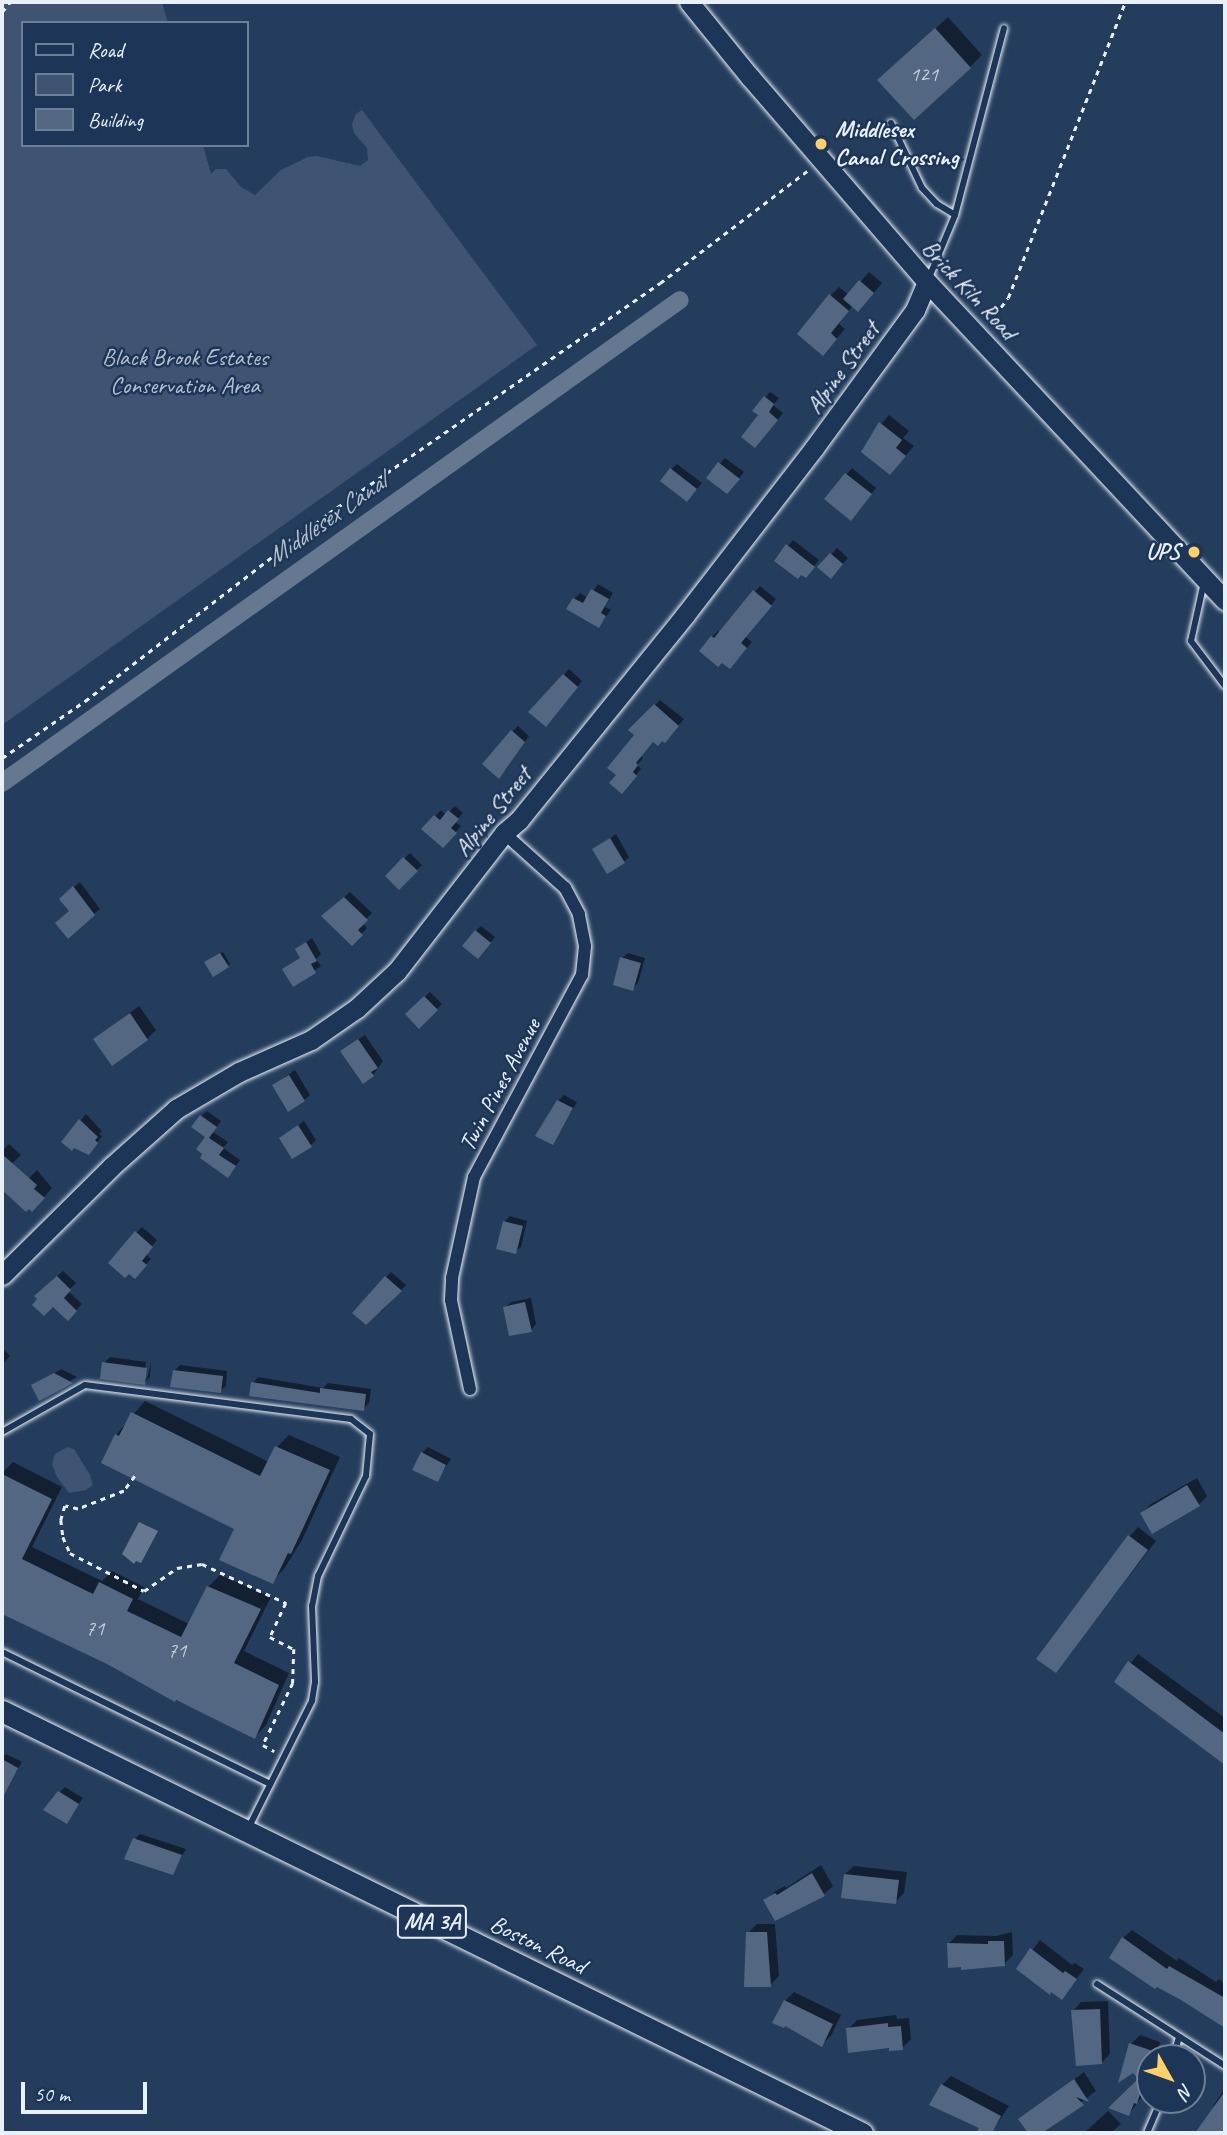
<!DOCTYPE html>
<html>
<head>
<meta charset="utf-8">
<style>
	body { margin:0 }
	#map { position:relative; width:1227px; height:2135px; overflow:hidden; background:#253d5d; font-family:Caveat,sans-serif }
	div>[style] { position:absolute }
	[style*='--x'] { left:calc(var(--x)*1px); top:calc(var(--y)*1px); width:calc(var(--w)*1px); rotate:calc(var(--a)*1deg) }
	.green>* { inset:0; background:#3e5472 }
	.water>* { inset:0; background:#657890 }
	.shadow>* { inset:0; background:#0007 }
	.canal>* { height:18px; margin:-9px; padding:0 9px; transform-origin:9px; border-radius:9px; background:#657890 }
	.building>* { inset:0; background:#536782 }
	.path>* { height:2.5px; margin-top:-1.25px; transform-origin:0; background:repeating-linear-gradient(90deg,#e8f1f8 0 5px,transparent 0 10px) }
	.roads { filter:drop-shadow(0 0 2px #e8f1f8) drop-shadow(0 0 2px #e8f1f8) }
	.lane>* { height:6px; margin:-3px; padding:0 3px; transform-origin:3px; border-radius:3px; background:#1d3557 }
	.street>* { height:12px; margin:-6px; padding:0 6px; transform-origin:6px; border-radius:6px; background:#1d3557 }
	.secondary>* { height:19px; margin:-9.5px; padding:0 9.5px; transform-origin:9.5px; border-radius:9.5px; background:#1d3557 }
	.primary>* { height:21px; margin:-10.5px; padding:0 10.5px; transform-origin:10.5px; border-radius:10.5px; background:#1d3557 }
	.dots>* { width:19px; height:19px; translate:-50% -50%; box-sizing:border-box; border:4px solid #1d3557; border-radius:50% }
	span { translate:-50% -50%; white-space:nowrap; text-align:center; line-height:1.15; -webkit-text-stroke:5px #1d3557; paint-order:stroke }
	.number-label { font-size:21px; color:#c3ceda }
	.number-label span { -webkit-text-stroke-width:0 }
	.shield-label span { padding:2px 5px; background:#1d3557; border:2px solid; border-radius:5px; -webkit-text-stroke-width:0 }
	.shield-label { font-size:23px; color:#e8f1f8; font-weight:700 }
	.poi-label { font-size:24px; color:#e8f1f8; font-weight:700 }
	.left { translate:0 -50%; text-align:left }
	.right { translate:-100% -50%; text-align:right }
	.street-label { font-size:24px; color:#e8f1f8 }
	.park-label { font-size:24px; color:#b5c2d0 }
	.water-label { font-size:26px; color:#b4c1ce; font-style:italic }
	.frame { position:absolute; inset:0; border:4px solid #e8f1f8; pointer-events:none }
	.legend { position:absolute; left:21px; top:21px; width:228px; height:126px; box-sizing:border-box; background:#1d3557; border:2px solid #6e8097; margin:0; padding:9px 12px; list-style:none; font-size:21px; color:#e8f1f8 }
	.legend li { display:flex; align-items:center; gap:14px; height:35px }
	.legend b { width:35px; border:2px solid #6e8097 }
	.north { position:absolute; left:1136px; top:2044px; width:70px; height:70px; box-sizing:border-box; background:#1d3557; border:2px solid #6e8097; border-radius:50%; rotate:130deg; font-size:19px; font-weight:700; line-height:28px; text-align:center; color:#e8f1f8 }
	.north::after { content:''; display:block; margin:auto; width:24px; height:32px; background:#ffd166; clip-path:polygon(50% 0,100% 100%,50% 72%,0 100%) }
	.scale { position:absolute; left:21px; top:2082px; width:126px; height:32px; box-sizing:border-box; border:4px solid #e8f1f8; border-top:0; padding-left:9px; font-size:21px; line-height:24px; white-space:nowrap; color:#e8f1f8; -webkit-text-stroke:5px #1d3557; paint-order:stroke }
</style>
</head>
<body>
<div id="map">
	<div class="green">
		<div style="clip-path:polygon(2px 2px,162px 2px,168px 23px,23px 23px,23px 145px,203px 145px,211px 174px,216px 169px,226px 169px,241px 187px,255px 195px,281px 170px,308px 157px,317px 156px,360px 166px,368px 160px,367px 148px,354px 133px,352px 124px,356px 114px,362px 110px,537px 345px,2px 725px)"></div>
		<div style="clip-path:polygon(67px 1447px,74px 1449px,90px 1475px,93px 1485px,86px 1490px,69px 1493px,57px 1477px,52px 1464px,55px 1454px)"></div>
	</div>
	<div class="water">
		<div style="clip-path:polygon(139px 1522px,158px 1531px,141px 1563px,136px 1561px,134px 1564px,122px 1554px)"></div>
	</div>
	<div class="shadow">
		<div style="clip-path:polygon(948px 17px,982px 55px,970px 67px,892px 68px)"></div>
		<div style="clip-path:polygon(869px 272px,882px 283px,867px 301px,853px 305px,839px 324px,845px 329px,823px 354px,830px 296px,839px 287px,849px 295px)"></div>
		<div style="clip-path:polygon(770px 392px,779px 398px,773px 405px,783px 413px,761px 440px,760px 415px,765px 397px)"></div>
		<div style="clip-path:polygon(889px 415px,909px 431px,903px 438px,914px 446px,890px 473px,869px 438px)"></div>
		<div style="clip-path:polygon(725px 458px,744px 472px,733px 487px,708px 477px)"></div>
		<div style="clip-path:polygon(677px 464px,702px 483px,693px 494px,671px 469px)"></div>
		<div style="clip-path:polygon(852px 468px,876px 488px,857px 513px,826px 499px)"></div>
		<div style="clip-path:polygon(793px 540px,819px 560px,811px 570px,788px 546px)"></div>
		<div style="clip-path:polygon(837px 548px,848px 558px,836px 571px,820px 567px)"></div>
		<div style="clip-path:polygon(598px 584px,613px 593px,605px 607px,611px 610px,599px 626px,574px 599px,580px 593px,588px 598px)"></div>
		<div style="clip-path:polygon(760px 586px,776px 599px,746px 637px,752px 642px,735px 662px,712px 637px,718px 631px,720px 633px)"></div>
		<div style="clip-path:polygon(569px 669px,582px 681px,551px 720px,531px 712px)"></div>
		<div style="clip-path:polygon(660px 700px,684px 719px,670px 735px,654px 740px,640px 756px,643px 758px,637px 765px,641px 769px,627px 786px,619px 774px,637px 735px,631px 730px)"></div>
		<div style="clip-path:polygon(518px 726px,529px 736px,505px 771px,512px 732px)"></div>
		<div style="clip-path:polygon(455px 806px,463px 813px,455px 822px,461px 826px,448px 841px,424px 829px,441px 810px,446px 815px)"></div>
		<div style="clip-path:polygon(616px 834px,629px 857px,624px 862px,594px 850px)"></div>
		<div style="clip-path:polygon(410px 853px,422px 865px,399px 888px,387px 876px)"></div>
		<div style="clip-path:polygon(80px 882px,100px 909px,94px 914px,71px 911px,67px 893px)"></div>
		<div style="clip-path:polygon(350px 892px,372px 913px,362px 923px,367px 928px,352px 944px,329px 911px)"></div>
		<div style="clip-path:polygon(481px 926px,495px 937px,483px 951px,476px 931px)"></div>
		<div style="clip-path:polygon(312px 938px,321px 954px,316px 959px,321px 966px,293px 985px,284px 969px,302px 957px,297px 949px)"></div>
		<div style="clip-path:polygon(223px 952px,230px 964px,228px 966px,209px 960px)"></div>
		<div style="clip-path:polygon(628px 953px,645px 958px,638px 983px,632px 989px,622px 958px)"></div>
		<div style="clip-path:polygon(430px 992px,442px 1004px,419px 1026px,408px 1014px)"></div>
		<div style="clip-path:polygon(139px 1006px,156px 1030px,147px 1039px,95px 1039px)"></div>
		<div style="clip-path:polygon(365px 1035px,383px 1061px,373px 1075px,348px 1046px)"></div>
		<div style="clip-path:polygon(295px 1070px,310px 1095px,304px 1100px,274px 1085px)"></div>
		<div style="clip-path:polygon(564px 1095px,577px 1102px,553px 1143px,558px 1101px)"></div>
		<div style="clip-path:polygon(207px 1111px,221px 1121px,213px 1132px,228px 1142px,223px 1148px,240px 1160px,233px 1170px,202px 1157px,207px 1137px,201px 1116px)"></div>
		<div style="clip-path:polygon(86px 1114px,102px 1131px,99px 1134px,102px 1136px,94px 1147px,63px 1142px)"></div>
		<div style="clip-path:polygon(304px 1121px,316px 1140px,311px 1145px,281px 1138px)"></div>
		<div style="clip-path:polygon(9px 1144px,21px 1155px,2px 1173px,2px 1151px)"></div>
		<div style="clip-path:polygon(37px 1170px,52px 1188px,41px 1201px,11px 1196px)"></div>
		<div style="clip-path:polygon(510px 1216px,527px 1221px,521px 1247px,515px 1252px,504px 1222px)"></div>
		<div style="clip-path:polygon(142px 1227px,157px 1240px,146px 1254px,151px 1259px,140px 1271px,136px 1233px)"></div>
		<div style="clip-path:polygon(63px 1271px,76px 1283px,68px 1291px,82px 1304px,68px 1319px,53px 1305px,36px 1296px)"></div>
		<div style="clip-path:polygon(391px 1272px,406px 1285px,381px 1312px,378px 1309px,354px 1312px)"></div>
		<div style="clip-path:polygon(531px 1298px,536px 1324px,531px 1330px,505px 1308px,511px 1302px)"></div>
		<div style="clip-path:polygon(2px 1348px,10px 1356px,2px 1365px)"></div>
		<div style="clip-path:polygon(110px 1357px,146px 1362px,144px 1379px,147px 1379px,151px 1362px,150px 1377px,144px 1383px,104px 1363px)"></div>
		<div style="clip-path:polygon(180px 1365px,227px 1371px,226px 1386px,220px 1391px,174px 1371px)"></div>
		<div style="clip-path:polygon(61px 1369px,77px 1377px,40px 1398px,34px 1386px)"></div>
		<div style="clip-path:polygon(258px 1377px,323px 1388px,328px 1383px,371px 1389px,369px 1403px,363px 1409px,253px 1383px)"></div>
		<div style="clip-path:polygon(145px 1401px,269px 1462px,277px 1447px,289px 1435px,340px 1457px,302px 1540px,284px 1569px,272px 1581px,237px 1528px,116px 1435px)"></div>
		<div style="clip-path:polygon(428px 1447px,451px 1459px,437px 1480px,422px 1453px)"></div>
		<div style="clip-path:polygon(13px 1462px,62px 1487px,32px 1547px,102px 1581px,112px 1571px,144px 1587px,138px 1599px,189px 1624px,208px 1587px,220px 1575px,271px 1597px,244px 1651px,289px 1673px,266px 1725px,255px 1737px,158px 1692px,159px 1689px,2px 1612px,2px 1473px)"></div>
		<div style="clip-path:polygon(1197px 1478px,1207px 1496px,1199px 1505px,1142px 1513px,1151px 1504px)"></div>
		<div style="clip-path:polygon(1138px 1527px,1156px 1541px,1056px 1671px,1130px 1536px)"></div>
		<div style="clip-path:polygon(1138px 1654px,1225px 1718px,1225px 1763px,1116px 1682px)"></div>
		<div style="clip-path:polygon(6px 1754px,22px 1762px,5px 1789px,2px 1787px,2px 1758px)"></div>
		<div style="clip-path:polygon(65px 1787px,83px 1798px,66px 1822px,59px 1793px)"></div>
		<div style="clip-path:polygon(140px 1834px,186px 1849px,172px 1873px,135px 1839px)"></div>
		<div style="clip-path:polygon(821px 1865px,833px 1886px,824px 1894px,776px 1919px,765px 1901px,774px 1892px,785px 1886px,786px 1888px)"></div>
		<div style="clip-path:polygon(854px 1866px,907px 1872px,904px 1893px,895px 1902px,845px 1874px)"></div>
		<div style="clip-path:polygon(757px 1924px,775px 1924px,779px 1976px,770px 1985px,748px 1933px)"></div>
		<div style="clip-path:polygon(1132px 1930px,1177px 1961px,1179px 1958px,1216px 1982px,1219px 1979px,1225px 1984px,1225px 2029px,1123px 1938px)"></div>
		<div style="clip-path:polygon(1012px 1932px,1013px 1955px,1004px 1964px,948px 1944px,957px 1935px,996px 1936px)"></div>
		<div style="clip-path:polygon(1040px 1940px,1072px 1965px,1075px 1963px,1084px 1969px,1062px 1998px,1019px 1968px)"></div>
		<div style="clip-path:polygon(794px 1992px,841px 2015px,831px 2036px,822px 2044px,786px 2024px,785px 2001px)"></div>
		<div style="clip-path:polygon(1108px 2001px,1110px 2054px,1102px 2062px,1073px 2011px,1081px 2002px)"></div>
		<div style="clip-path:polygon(896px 2015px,897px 2019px,909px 2018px,911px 2039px,902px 2048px,848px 2029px,857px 2020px)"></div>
		<div style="clip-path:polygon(1140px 2035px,1160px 2042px,1156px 2058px,1150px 2058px,1150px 2077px,1145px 2093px,1129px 2114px,1140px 2079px,1134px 2071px,1121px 2079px,1131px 2044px)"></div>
		<div style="clip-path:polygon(1084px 2072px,1096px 2091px,1039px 2133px,1030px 2133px,1020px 2119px)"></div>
		<div style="clip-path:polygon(951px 2076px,1009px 2106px,991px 2133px,956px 2114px,942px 2085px)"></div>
		<div style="clip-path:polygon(1225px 2088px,1225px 2131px,1195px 2133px,1216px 2108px,1213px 2106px)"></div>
		<div style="clip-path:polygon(1108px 2111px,1121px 2124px,1111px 2133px,1084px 2133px)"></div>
	</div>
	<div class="canal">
		<div style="--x:2;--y:783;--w:832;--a:-35.47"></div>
	</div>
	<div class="building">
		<div style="clip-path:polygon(935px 28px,971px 68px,914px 120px,877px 80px)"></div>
		<div style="clip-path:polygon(859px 280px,874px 293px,858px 312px,843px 299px)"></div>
		<div style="clip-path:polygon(829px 294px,849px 311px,831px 333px,837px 339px,823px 356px,797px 334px)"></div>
		<div style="clip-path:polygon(764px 396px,774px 404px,769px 412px,778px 420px,755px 448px,741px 437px,758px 415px,752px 411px)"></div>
		<div style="clip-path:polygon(879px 422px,902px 440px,896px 448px,906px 456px,890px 475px,861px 452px)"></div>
		<div style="clip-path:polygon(718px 462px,740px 479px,727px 494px,706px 478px)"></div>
		<div style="clip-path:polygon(670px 468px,697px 489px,687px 502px,660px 481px)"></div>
		<div style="clip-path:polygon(845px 473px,872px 494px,851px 521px,824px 499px)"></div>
		<div style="clip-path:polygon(786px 544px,815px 567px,806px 578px,801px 575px,798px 579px,774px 561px)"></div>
		<div style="clip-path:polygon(830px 553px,843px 564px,831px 579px,817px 567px)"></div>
		<div style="clip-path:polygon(591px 589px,609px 599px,601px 613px,606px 616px,599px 628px,566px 609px,573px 598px,583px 603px)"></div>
		<div style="clip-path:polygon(753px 590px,772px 606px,741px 643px,747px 648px,730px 669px,722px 663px,718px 667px,699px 651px,711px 636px,714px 638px)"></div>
		<div style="clip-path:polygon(563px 674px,578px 687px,546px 727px,528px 712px)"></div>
		<div style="clip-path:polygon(654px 704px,679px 726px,665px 743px,662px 741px,658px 746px,653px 742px,636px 763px,638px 765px,633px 772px,637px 776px,622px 794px,609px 783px,616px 775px,607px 768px,634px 735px,628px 730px)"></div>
		<div style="clip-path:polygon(511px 730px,525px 742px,499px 779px,482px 764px)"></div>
		<div style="clip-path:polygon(448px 810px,459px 819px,451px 828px,457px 833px,443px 848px,421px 829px,434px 815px,440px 820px)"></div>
		<div style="clip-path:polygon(610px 838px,625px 863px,607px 874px,592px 849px)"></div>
		<div style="clip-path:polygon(403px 857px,418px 871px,399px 890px,385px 876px)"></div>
		<div style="clip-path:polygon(73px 886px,95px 915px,68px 939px,55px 923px,69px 911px,59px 899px)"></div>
		<div style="clip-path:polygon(344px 897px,368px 920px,358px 930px,363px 935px,352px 946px,321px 916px)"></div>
		<div style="clip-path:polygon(475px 930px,491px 943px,478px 959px,462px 946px)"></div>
		<div style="clip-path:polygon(306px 942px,317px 961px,311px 964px,316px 973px,293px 987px,282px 969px,300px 958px,295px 949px)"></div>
		<div style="clip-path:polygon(220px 953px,229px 967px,213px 977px,204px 962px)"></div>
		<div style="clip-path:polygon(620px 957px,641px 963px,633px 991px,613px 985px)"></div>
		<div style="clip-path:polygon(424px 996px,438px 1010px,419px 1029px,405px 1014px)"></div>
		<div style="clip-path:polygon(130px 1013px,148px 1040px,112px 1066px,93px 1039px)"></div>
		<div style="clip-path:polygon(358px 1039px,378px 1068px,371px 1072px,374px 1076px,363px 1084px,340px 1051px)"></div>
		<div style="clip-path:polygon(289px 1075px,305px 1101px,288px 1112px,272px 1085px)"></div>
		<div style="clip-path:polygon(557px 1100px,573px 1108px,553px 1145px,535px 1136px)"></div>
		<div style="clip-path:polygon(200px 1115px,217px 1127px,209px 1138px,224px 1148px,219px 1155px,236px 1166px,228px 1178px,200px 1158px,202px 1154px,196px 1149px,205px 1137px,191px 1127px)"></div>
		<div style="clip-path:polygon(79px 1119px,98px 1137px,95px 1140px,98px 1143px,89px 1155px,74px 1148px,72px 1151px,61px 1142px)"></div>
		<div style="clip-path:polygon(298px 1125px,312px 1147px,292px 1159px,279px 1138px)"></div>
		<div style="clip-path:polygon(2px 1154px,37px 1185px,34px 1189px,45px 1198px,32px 1212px,29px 1209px,26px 1212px,2px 1190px)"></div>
		<div style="clip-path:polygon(503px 1221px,523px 1226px,516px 1254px,496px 1249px)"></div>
		<div style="clip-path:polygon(135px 1231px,153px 1247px,142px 1261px,147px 1265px,135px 1279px,129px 1274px,125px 1278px,108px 1263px)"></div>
		<div style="clip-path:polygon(57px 1276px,71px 1290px,64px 1298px,77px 1311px,68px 1321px,53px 1307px,44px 1316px,32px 1305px,37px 1299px,34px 1296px)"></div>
		<div style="clip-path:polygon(385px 1276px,402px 1291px,366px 1325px,352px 1313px)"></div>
		<div style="clip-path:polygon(525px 1302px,532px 1332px,509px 1336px,503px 1307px)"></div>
		<div style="clip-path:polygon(102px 1362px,147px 1368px,145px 1385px,100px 1379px)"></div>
		<div style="clip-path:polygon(173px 1370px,223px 1376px,221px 1393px,170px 1387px)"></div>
		<div style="clip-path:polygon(54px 1373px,73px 1383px,39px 1401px,31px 1385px)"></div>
		<div style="clip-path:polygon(251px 1382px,320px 1393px,320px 1388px,366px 1394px,364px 1411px,249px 1396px)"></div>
		<div style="clip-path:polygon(131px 1412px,260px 1476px,275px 1446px,330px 1470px,291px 1554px,288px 1553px,273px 1584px,219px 1560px,234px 1529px,101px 1463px,115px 1434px,119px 1436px)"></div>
		<div style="clip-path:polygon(421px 1452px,446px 1465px,438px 1482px,412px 1470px)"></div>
		<div style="clip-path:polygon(2px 1474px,52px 1499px,22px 1559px,93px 1594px,99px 1582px,133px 1599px,127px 1611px,181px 1637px,207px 1586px,261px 1609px,234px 1663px,279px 1685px,255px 1739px,176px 1700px,175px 1702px,107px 1664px,2px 1614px)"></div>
		<div style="clip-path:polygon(1187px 1485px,1200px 1506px,1152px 1534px,1140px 1513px)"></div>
		<div style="clip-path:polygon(1128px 1535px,1148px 1550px,1056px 1673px,1036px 1659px)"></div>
		<div style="clip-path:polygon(1128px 1661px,1225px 1734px,1225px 1765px,1114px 1682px)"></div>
		<div style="clip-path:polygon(2px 1759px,18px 1768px,2px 1799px)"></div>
		<div style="clip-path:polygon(58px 1791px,79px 1804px,67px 1824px,43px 1810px)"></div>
		<div style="clip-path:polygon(133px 1838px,182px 1855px,173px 1875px,124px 1859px)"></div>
		<div style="clip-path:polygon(812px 1873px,825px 1896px,775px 1921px,763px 1900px,775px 1893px,777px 1895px)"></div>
		<div style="clip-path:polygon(844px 1874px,899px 1880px,896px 1904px,841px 1898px)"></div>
		<div style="clip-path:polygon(746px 1932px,767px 1932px,771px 1987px,744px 1987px)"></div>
		<div style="clip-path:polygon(1122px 1937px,1167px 1969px,1169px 1966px,1225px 1998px,1225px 2028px,1181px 2000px,1157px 1987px,1155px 1989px,1109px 1958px)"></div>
		<div style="clip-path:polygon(988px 1941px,1004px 1941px,1005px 1966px,961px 1970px,961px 1967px,948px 1968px,947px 1943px,988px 1944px)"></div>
		<div style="clip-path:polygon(1030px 1948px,1063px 1973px,1065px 1971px,1077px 1979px,1062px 2000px,1051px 1992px,1050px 1995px,1016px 1969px)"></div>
		<div style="clip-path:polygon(784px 2000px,833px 2024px,822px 2047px,785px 2026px,784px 2028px,772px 2023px)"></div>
		<div style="clip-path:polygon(1100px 2009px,1102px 2064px,1076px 2066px,1071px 2010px)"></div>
		<div style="clip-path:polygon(888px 2023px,888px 2027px,901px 2026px,903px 2050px,889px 2051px,889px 2048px,848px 2053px,846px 2028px)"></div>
		<div style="clip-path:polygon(1129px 2043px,1153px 2051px,1137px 2104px,1134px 2103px,1129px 2116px,1108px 2108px,1138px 2079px,1133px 2073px,1118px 2083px)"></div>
		<div style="clip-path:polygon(1074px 2079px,1089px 2102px,1076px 2097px,1084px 2105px,1042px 2133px,1028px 2133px,1018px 2119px)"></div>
		<div style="clip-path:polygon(941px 2084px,1001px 2116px,992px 2133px,976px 2133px,979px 2128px,929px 2105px)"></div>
		<div style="clip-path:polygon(1225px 2091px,1225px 2133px,1195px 2133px)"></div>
	</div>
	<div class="path">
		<div style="--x:2;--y:12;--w:13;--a:-51"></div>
		<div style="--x:989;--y:323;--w:31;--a:-53"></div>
		<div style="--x:1008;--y:298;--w:318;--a:-68.4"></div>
		<div style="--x:2;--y:758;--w:101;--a:-34.5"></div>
		<div style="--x:85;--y:701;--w:308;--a:-37.6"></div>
		<div style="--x:329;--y:513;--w:403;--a:-34.8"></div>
		<div style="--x:660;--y:283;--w:185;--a:-37.3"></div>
		<div style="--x:135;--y:1476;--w:19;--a:126"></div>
		<div style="--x:124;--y:1491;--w:49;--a:158.6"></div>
		<div style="--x:78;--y:1509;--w:13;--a:-167"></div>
		<div style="--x:65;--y:1506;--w:15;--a:106"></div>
		<div style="--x:61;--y:1520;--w:17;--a:83"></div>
		<div style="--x:63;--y:1537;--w:17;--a:66"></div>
		<div style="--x:70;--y:1553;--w:83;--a:27.2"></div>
		<div style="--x:144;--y:1591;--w:40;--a:-34.9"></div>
		<div style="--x:177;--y:1568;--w:25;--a:-9"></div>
		<div style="--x:202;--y:1564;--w:93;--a:24.9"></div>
		<div style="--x:286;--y:1603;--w:38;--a:115"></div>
		<div style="--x:270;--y:1637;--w:27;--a:27"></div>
		<div style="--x:294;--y:1649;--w:34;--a:92"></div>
		<div style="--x:293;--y:1683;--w:69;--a:115.8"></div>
		<div style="--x:263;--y:1745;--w:13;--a:29"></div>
	</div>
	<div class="roads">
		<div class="lane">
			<div style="--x:891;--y:123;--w:72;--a:64.5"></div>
			<div style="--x:922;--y:188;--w:22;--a:47"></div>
			<div style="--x:937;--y:204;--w:21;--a:31"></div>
			<div style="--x:928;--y:280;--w:70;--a:-67.4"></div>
			<div style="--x:955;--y:215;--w:193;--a:-75.3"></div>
			<div style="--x:1204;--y:582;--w:60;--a:102.4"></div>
			<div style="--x:1191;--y:641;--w:56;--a:52.9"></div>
			<div style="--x:2;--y:1432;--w:95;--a:-29.5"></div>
			<div style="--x:85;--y:1385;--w:268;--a:7.3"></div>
			<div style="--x:351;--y:1419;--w:24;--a:38"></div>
			<div style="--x:370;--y:1434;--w:42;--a:95.4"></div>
			<div style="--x:366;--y:1476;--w:111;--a:115.6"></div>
			<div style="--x:318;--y:1576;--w:31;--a:101"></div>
			<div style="--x:312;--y:1606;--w:76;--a:87.7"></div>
			<div style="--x:315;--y:1682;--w:19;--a:99"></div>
			<div style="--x:312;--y:1701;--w:143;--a:116.6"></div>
			<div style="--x:2;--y:1652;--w:299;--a:26.2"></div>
			<div style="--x:1097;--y:1984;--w:152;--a:32.6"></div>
			<div style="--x:1173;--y:2058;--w:22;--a:-74"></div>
			<div style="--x:1147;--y:2133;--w:36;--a:-67"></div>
		</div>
		<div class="street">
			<div style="--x:470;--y:1389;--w:91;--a:-102.1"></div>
			<div style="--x:451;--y:1300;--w:22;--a:-87"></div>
			<div style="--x:452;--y:1278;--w:103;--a:-77.7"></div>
			<div style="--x:474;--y:1177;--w:229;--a:-61.9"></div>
			<div style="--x:582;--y:975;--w:29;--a:-84"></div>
			<div style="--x:585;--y:946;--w:33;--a:-101"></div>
			<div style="--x:579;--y:914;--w:30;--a:-118"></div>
			<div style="--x:565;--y:888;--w:82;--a:-138"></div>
		</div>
		<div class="secondary">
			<div style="--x:689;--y:2;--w:97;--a:50.9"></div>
			<div style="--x:750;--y:77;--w:271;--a:49.2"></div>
			<div style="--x:927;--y:282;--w:436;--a:46.9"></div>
			<div style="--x:2;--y:1275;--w:153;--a:-44.7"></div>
			<div style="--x:111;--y:1167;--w:87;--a:-41.7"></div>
			<div style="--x:176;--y:1109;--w:73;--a:-30.4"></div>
			<div style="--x:239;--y:1072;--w:79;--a:-24"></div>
			<div style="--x:311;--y:1040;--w:56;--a:-34.8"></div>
			<div style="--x:357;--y:1008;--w:54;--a:-42.8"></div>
			<div style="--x:397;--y:971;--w:175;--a:-52.2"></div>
			<div style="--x:504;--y:833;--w:20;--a:-41"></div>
			<div style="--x:519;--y:820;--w:264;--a:-51"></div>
			<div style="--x:685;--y:615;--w:211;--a:-52.3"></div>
			<div style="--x:814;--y:448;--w:171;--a:-53.8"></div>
			<div style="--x:915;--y:310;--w:30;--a:-67"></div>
		</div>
		<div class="primary">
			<div style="--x:2;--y:1711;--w:958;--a:26.14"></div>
		</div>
	</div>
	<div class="dots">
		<div style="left:821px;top:144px;background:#ffd166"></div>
		<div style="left:1194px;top:552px;background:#ffd166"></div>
	</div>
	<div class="number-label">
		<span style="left:924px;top:74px">121</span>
		<span style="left:95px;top:1628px">71</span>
		<span style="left:177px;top:1650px">71</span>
	</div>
	<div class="shield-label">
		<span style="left:432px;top:1922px">MA 3A</span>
	</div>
	<div class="poi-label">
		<span class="left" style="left:835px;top:144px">Middlesex<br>Canal Crossing</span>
		<span class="right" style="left:1180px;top:552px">UPS</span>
	</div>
	<div class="street-label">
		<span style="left:969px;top:290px;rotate:47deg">Brick Kiln Road</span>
		<span style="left:843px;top:368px;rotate:-54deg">Alpine Street</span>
		<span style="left:493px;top:812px;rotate:-51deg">Alpine Street</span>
		<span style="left:500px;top:1085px;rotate:-62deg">Twin Pines Avenue</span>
		<span style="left:538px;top:1945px;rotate:26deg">Boston Road</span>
	</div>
	<div class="park-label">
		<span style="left:185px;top:372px">Black Brook Estates<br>Conservation Area</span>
	</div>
	<div class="water-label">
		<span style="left:326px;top:520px;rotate:-35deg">Middlesex Canal</span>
	</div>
	<div class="frame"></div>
	<ul class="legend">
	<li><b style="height:9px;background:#1d3557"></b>Road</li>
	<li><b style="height:19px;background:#3e5472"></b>Park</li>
	<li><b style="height:19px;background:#536782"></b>Building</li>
	</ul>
	<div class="north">N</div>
	<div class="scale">50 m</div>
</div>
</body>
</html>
